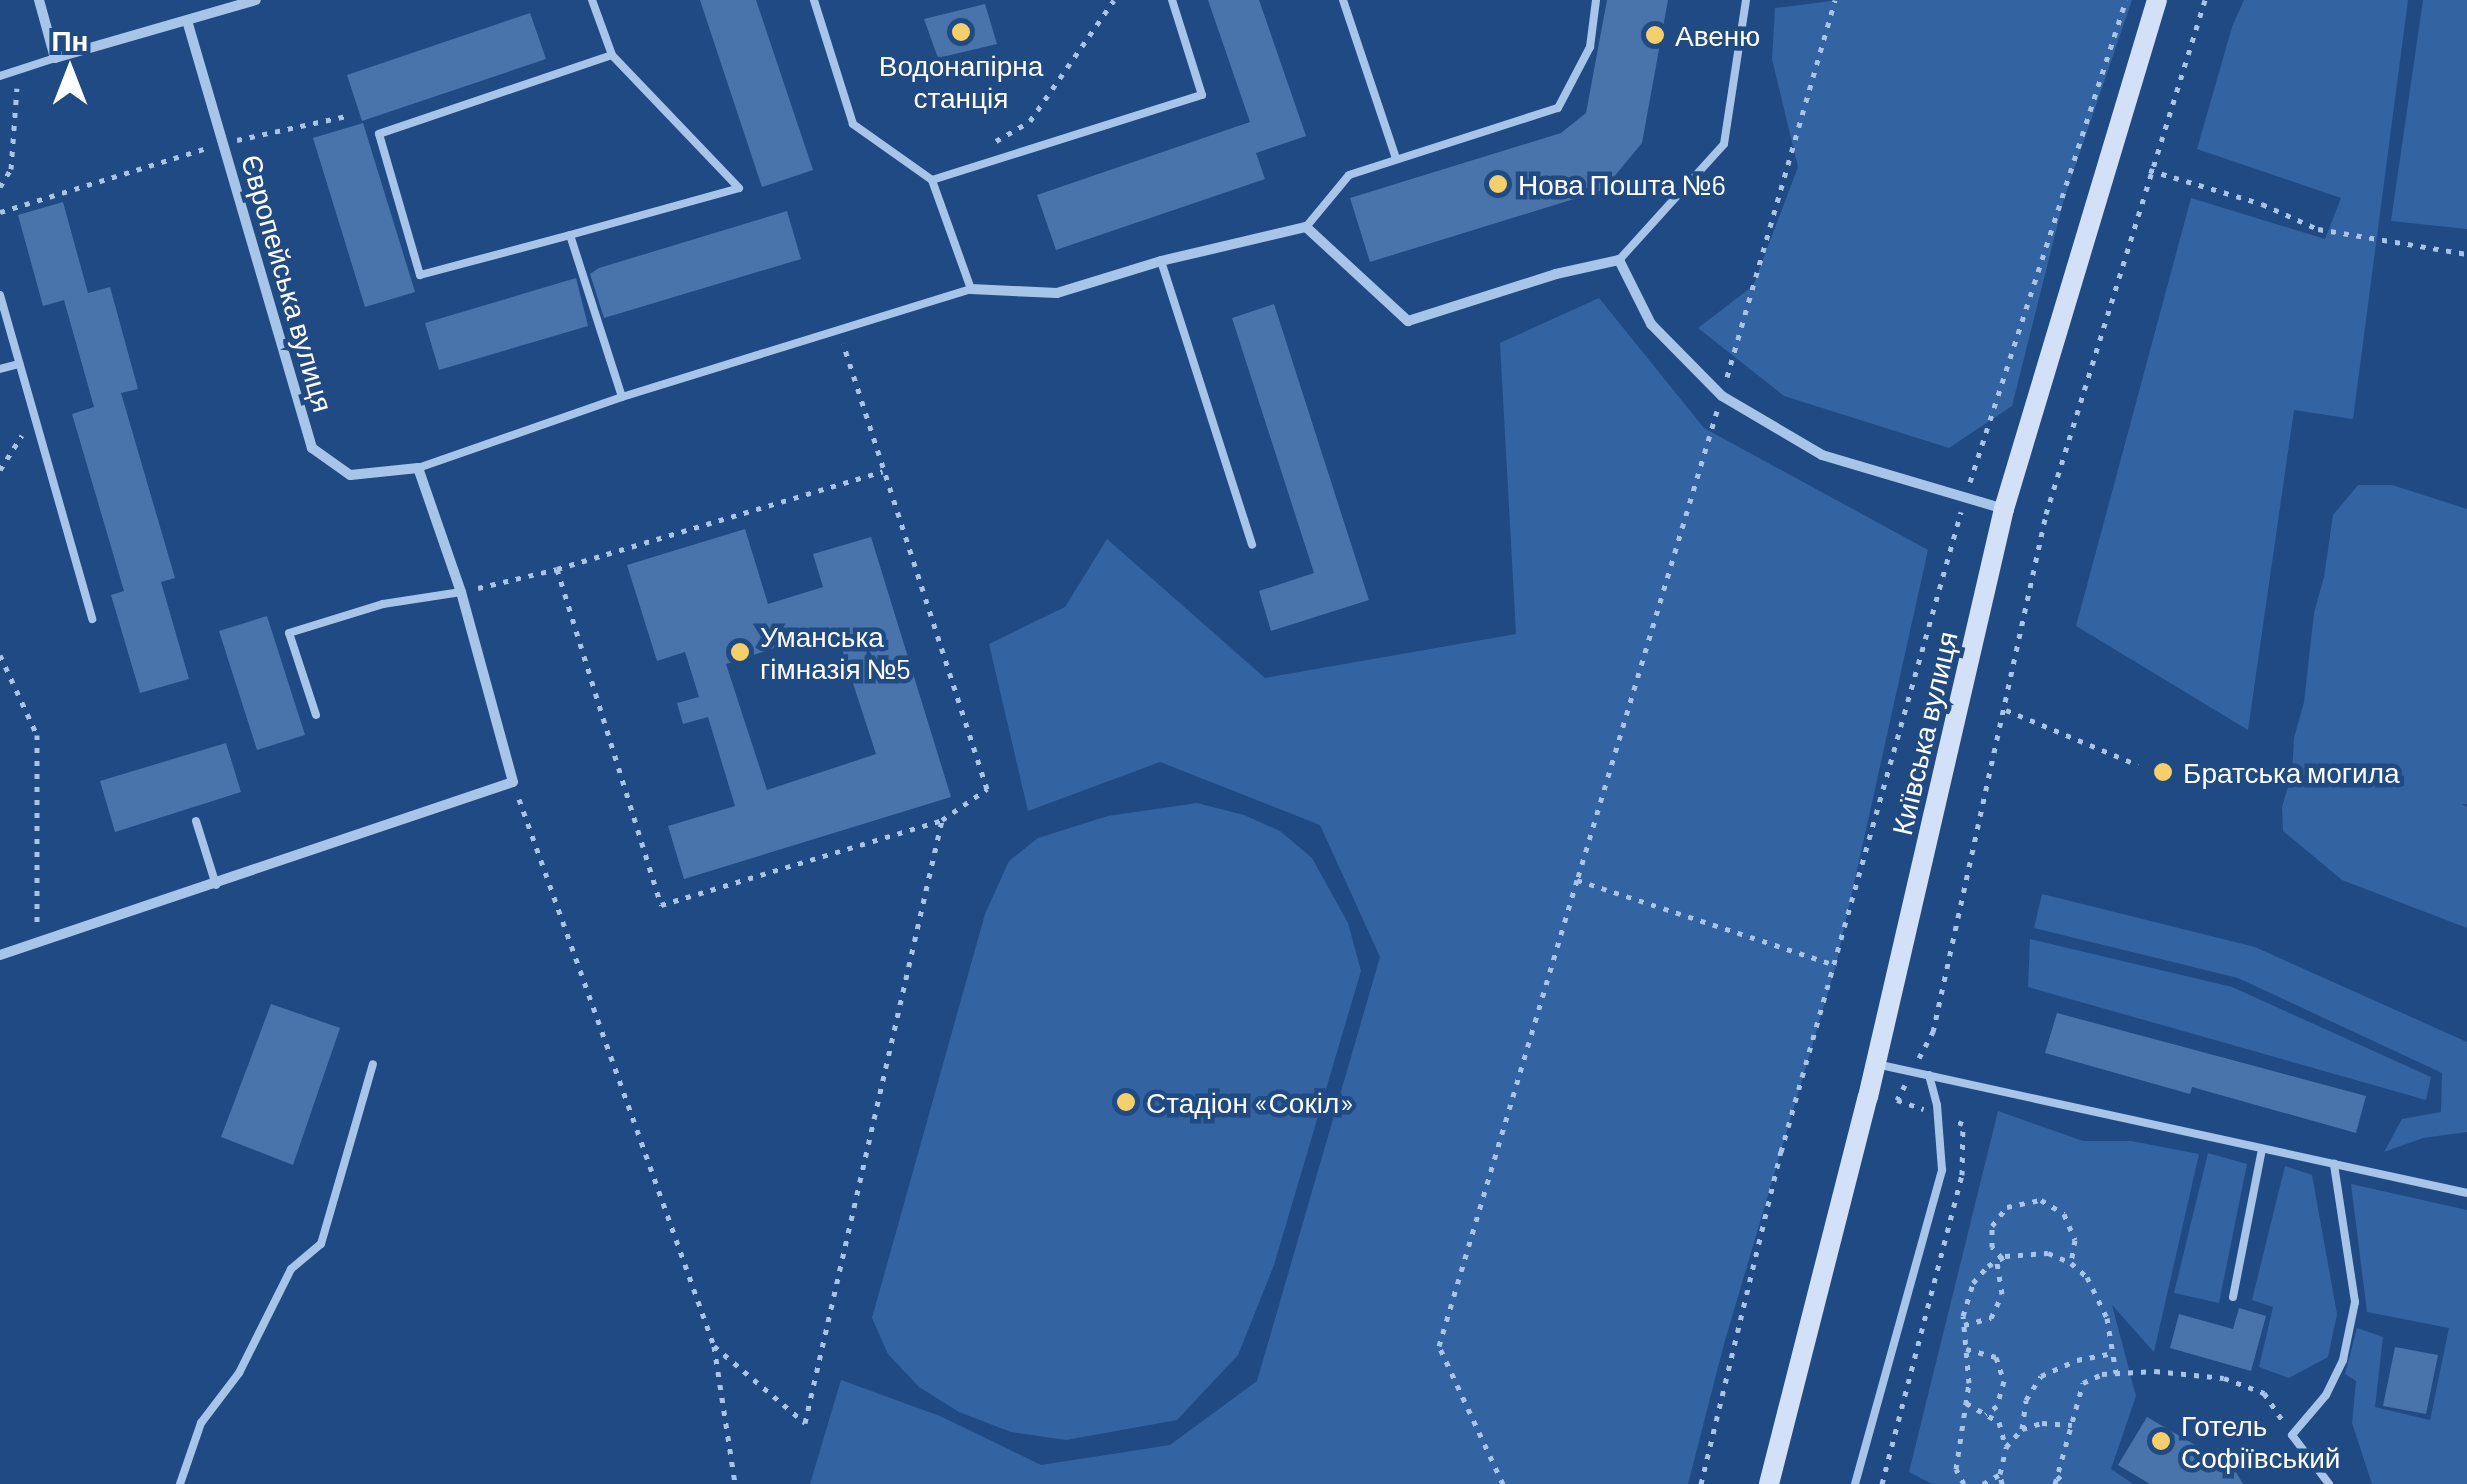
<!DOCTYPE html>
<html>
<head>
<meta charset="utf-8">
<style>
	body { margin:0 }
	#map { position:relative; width:2467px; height:1484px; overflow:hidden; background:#204a83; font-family:Barlow,sans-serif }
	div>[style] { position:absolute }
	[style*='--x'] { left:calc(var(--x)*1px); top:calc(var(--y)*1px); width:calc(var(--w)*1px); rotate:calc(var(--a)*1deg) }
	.green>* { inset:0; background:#3363a1 }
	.building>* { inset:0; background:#4873ab }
	.path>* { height:5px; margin-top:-2.5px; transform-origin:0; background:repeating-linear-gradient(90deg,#a7c4e9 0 5px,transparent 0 13px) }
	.lane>* { height:8px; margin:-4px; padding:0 4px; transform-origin:4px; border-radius:4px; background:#a7c4e9 }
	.street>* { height:10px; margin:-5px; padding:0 5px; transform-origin:5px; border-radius:5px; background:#a7c4e9 }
	.secondary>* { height:20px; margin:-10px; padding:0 10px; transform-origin:10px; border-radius:10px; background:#d2e1f7 }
	.dots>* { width:28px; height:28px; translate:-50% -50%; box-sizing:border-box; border:5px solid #204a83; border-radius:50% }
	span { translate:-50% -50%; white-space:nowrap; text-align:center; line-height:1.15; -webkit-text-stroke:9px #204a83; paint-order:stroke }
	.poi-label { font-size:28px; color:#fff }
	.left { translate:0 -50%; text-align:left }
	.street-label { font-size:28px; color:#fff }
	.north { position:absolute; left:20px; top:20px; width:100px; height:100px; -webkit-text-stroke:8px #204a83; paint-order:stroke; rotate:0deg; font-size:28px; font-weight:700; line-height:40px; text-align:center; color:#fff }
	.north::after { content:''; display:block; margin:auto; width:35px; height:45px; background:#fff; clip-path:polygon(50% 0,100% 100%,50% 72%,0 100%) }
</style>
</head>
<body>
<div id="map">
	<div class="green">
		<div style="clip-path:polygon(1839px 0,2132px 0,2064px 199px,2012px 406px,1949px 448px,1784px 396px,1698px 328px,1753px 286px,1798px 167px,1772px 59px,1775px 8px)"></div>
		<div style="clip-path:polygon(2244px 0,2408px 0,2353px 419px,2294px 410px,2248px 730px,2076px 626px,2191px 198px,2325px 239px,2341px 198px,2197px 149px,2232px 27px)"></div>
		<div style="clip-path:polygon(2423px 0,2467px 0,2467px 229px,2391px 221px)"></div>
		<div style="clip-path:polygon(1599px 298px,1704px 428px,1928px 550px,1836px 965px,1724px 1344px,1688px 1484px,810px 1484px,841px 1380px,940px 1416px,1041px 1465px,1170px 1445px,1257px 1381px,1380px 957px,1320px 825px,1160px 762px,1028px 811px,989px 644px,1065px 607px,1107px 539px,1265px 678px,1516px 634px,1500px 343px)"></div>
		<div style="clip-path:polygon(2358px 485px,2392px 485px,2467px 509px,2467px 804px,2462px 804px,2467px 807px,2467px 928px,2342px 880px,2283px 831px,2282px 807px,2292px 773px,2294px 738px,2304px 702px,2314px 613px,2324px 577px,2333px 515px)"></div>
		<div style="clip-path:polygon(1197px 803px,1244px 815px,1280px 831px,1312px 858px,1348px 923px,1361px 971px,1274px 1265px,1238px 1355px,1177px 1420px,1066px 1440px,1011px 1432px,959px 1412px,919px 1387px,888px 1354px,872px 1318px,985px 914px,1009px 861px,1038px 838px,1108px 816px)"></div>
		<div style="clip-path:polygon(2042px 894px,2255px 947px,2467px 1042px,2467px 1132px,2423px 1138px,2384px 1152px,2402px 1119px,2441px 1112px,2442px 1073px,2238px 978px,2034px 928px)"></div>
		<div style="clip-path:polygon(2030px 939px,2232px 987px,2431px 1077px,2426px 1100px,2028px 987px)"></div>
		<div style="clip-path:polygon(1998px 1111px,2083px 1141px,2131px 1141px,2199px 1154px,2154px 1352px,2112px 1305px,2136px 1396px,2111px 1469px,2133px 1484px,1932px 1484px,1909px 1472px)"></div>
		<div style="clip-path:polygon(2208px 1153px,2247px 1164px,2219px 1303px,2174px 1293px)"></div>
		<div style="clip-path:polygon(2285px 1166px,2312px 1175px,2337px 1314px,2328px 1357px,2289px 1378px,2259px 1367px,2273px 1307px,2252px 1300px)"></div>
		<div style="clip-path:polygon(2351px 1184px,2467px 1210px,2467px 1484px,2372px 1484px,2352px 1423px,2356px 1381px,2345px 1374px,2357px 1328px,2383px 1337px,2375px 1407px,2430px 1420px,2449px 1328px,2367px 1312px)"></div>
	</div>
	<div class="building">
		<div style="clip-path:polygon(700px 0,756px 0,813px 170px,762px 187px)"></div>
		<div style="clip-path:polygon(1208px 0,1259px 0,1306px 136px,1256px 153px,1265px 179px,1056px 250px,1037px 195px,1250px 122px)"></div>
		<div style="clip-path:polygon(1607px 0,1668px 0,1642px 143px,1603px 190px,1370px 262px,1350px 198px,1561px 133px,1586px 113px)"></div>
		<div style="clip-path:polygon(985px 4px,997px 44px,938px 58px,924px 19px)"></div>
		<div style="clip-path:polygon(530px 13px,546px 59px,362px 121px,347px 75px)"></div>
		<div style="clip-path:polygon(363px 123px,415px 292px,365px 307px,313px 138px)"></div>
		<div style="clip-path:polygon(63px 202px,88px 293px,110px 287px,138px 389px,121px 393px,175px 578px,161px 582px,189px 679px,140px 693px,111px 595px,124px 591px,72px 414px,94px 407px,64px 300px,43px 306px,18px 215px)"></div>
		<div style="clip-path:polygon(787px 211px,801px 259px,604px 318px,590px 274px,599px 268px)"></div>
		<div style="clip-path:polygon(576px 278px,588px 326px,439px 370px,425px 323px)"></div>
		<div style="clip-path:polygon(1274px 304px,1369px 600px,1271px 631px,1259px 591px,1314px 573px,1232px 318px)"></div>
		<div style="clip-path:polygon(evenodd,745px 529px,768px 604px,823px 587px,813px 554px,871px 537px,951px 797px,684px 879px,668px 826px,735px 806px,708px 717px,683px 724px,677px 703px,699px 697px,685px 652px,657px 661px,627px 565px,745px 529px,835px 628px,876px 754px,767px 790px,726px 664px,835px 628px)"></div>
		<div style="clip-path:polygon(267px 616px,305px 735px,257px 750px,219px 631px)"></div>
		<div style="clip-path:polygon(226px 743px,241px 792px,115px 832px,100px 781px)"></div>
		<div style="clip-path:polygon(271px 1004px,340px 1028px,293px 1165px,221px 1137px)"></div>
		<div style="clip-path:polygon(2057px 1013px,2366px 1096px,2356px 1133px,2192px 1087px,2190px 1094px,2045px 1053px)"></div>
		<div style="clip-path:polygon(2239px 1308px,2266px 1316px,2251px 1371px,2170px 1348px,2179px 1314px,2233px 1329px)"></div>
		<div style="clip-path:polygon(2395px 1347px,2438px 1355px,2426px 1414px,2383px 1406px)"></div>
		<div style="clip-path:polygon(2147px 1417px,2233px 1467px,2243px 1484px,2150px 1484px,2118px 1465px)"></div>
	</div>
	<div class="path">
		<div style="--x:237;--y:140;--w:112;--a:-12.4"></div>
		<div style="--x:996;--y:141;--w:39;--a:-30"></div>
		<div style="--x:1030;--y:121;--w:147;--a:-55.2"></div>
		<div style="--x:2149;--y:170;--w:118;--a:16.7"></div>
		<div style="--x:2262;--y:204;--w:61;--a:24.1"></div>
		<div style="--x:2318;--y:229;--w:151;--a:9.5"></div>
		<div style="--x:0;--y:187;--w:21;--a:-59"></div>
		<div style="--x:11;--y:169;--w:81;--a:-85.8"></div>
		<div style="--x:0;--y:212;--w:217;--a:-17.2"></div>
		<div style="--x:1727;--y:377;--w:392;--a:-74"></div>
		<div style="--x:1717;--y:411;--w:489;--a:106.6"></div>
		<div style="--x:1577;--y:880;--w:273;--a:18.2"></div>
		<div style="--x:0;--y:470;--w:41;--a:-57.8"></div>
		<div style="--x:1970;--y:482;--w:507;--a:-72.07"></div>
		<div style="--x:557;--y:569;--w:352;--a:72.8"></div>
		<div style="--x:661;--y:905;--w:294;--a:-16.8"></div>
		<div style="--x:942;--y:820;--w:55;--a:-34.6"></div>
		<div style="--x:987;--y:789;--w:468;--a:-107.9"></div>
		<div style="--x:478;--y:588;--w:81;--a:-13.5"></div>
		<div style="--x:557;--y:569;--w:340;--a:-16.7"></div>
		<div style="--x:0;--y:655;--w:88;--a:65.2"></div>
		<div style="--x:37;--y:735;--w:190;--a:90"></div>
		<div style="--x:2006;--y:710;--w:143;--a:22.6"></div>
		<div style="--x:519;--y:799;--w:581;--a:70.38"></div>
		<div style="--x:714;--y:1346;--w:140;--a:81.3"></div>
		<div style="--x:1919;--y:1058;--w:30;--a:-62"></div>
		<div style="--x:1933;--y:1032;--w:530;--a:-77.69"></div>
		<div style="--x:2046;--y:514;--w:538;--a:-72.81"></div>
		<div style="--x:1905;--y:1085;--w:17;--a:118"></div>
		<div style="--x:1897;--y:1100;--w:28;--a:19"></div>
		<div style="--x:2002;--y:1258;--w:15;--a:-132"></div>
		<div style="--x:1992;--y:1247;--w:21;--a:-90"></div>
		<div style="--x:1992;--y:1226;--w:24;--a:-52"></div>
		<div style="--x:2007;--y:1207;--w:35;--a:-12"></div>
		<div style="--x:2041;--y:1200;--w:27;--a:31"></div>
		<div style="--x:2064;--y:1214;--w:28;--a:67"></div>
		<div style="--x:2075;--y:1240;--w:23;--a:100"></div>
		<div style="--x:1964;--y:1325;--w:28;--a:-15"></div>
		<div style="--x:1991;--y:1318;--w:26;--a:-65"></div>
		<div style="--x:2002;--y:1294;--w:32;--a:-99"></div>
		<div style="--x:714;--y:1346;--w:119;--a:40.2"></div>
		<div style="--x:805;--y:1423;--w:618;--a:-77.2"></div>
		<div style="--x:1966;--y:1349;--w:31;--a:15"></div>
		<div style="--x:1996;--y:1357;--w:25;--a:72"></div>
		<div style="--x:2004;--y:1381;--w:26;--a:106"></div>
		<div style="--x:1997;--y:1406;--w:14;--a:144"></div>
		<div style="--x:1966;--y:1403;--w:38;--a:30"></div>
		<div style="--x:1999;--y:1422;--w:24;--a:75"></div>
		<div style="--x:2022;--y:1429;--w:29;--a:-82"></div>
		<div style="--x:2026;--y:1400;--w:28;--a:-58"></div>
		<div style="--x:2041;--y:1376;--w:39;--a:-24"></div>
		<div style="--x:2077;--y:1360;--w:37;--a:-11"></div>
		<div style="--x:2057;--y:1476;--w:12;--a:42"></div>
		<div style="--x:1503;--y:1484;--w:152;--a:-114.9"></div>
		<div style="--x:1439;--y:1346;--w:486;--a:-73.5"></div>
		<div style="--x:1701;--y:1484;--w:342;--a:-76.5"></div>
		<div style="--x:1781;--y:1152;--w:665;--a:-74.29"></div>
		<div style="--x:1882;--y:1484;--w:319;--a:-75.5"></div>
		<div style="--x:1962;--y:1175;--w:51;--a:-88.9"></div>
		<div style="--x:1963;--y:1124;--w:12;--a:-160"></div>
		<div style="--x:1964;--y:1484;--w:17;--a:-118"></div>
		<div style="--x:1956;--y:1469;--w:87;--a:-81.4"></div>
		<div style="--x:1969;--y:1383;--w:67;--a:-95.1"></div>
		<div style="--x:1963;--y:1316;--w:34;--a:-73"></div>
		<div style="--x:1973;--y:1283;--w:23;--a:-49"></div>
		<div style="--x:1988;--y:1266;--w:20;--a:-30"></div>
		<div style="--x:2005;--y:1256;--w:43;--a:-4"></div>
		<div style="--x:2048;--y:1253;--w:25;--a:23"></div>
		<div style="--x:2071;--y:1263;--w:21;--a:41"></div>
		<div style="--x:2087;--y:1277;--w:46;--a:64"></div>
		<div style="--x:2107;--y:1318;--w:56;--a:80.7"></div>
		<div style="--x:1983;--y:1484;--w:20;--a:-30"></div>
		<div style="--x:2002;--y:1484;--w:10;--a:-101"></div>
		<div style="--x:2000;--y:1474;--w:28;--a:-77"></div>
		<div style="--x:2006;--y:1447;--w:24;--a:-48"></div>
		<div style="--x:2022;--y:1429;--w:21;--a:-17"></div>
		<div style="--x:2042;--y:1423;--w:30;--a:4"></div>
		<div style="--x:2055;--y:1484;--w:105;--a:-74.5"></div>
		<div style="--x:2083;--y:1383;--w:21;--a:-25"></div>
		<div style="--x:2102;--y:1374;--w:53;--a:-3.2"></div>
		<div style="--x:2155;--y:1371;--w:69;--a:5.8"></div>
		<div style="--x:2224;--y:1378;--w:43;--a:20.6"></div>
		<div style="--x:2264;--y:1393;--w:36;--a:56"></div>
	</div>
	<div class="lane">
		<div style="--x:592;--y:0;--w:59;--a:70"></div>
		<div style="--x:612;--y:55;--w:246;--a:161.3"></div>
		<div style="--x:379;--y:134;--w:147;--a:73.8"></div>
		<div style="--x:420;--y:275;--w:155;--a:-14.9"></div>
		<div style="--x:570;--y:235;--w:170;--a:72.2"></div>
		<div style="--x:1343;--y:0;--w:167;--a:71.5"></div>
		<div style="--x:0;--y:76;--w:58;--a:-18.1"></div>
		<div style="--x:932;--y:180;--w:283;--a:-17.5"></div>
		<div style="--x:1202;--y:95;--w:100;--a:-107.5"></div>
		<div style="--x:1306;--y:227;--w:67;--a:-50.4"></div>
		<div style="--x:1349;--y:175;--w:219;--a:-17.8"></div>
		<div style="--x:1558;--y:108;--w:69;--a:-62.3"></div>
		<div style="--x:1590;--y:47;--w:47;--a:-82.7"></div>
		<div style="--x:570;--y:235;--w:175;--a:-15.5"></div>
		<div style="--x:739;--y:188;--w:184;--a:-133.7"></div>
		<div style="--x:1619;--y:260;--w:156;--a:-47.8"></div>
		<div style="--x:1724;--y:144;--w:146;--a:-81.3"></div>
		<div style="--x:1161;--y:261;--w:298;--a:72.2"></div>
		<div style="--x:0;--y:295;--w:337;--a:74.1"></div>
		<div style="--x:0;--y:369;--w:20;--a:-15"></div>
		<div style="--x:418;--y:468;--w:216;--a:-19.2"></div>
		<div style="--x:622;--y:397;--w:365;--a:-17.2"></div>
		<div style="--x:971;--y:289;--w:116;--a:-109.7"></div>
		<div style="--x:932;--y:180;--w:97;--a:-144.7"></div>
		<div style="--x:853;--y:124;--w:130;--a:-107.5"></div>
		<div style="--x:316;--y:715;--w:86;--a:-108.2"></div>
		<div style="--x:289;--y:633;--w:98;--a:-17.1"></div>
		<div style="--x:383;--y:604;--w:79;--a:-8.7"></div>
		<div style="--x:196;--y:821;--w:67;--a:72.6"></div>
		<div style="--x:1876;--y:1064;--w:605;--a:12.31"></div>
		<div style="--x:2233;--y:1297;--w:151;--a:-78.9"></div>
		<div style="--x:180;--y:1484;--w:65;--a:-71"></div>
		<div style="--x:201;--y:1423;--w:63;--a:-52.8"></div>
		<div style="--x:239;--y:1373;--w:116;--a:-63.4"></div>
		<div style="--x:291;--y:1269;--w:39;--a:-40"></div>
		<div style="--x:321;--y:1244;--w:187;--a:-73.9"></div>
		<div style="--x:1855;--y:1484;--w:326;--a:-74.5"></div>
		<div style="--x:1942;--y:1170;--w:65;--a:-94.4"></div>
		<div style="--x:1937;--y:1105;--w:31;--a:-105"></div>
		<div style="--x:2329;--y:1484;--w:61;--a:-127.1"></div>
		<div style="--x:2292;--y:1435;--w:52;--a:-49.6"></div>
		<div style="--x:2326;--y:1395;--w:39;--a:-64"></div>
		<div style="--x:2343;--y:1360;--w:59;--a:-78.3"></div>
		<div style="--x:2355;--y:1302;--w:140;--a:-98.7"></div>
	</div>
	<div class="street">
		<div style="--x:39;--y:0;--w:60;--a:74.6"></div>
		<div style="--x:55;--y:58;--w:209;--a:-16.1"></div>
		<div style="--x:971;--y:289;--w:86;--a:2.7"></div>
		<div style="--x:1057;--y:293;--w:109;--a:-17.1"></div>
		<div style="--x:1161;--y:261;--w:149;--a:-13.2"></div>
		<div style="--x:1306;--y:227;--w:139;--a:42.7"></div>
		<div style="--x:1408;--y:321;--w:155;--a:-17.6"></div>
		<div style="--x:1556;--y:274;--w:65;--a:-12.5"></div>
		<div style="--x:1619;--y:260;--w:72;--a:63.4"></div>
		<div style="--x:1651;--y:324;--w:101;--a:45.4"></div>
		<div style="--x:1722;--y:396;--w:116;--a:30.5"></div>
		<div style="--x:1822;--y:455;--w:190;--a:16.5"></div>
		<div style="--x:0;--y:955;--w:541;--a:-18.64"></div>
		<div style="--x:513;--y:782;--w:197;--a:-105.3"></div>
		<div style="--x:461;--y:592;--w:131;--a:-109.1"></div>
		<div style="--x:418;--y:468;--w:68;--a:174.1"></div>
		<div style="--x:350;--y:475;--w:47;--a:-144.6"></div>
		<div style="--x:312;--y:448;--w:445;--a:-106.3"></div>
	</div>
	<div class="secondary">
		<div style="--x:1769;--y:1484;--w:399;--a:-75.7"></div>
		<div style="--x:1868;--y:1097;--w:604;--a:-76.98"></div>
		<div style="--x:2004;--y:509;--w:531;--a:-73.27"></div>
	</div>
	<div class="dots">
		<div style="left:961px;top:32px;background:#f7cf67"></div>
		<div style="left:1655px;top:35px;background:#f7cf67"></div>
		<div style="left:1498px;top:184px;background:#f7cf67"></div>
		<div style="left:740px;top:652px;background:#f7cf67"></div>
		<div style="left:2163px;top:772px;background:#f7cf67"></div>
		<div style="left:1126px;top:1102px;background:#f7cf67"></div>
		<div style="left:2161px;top:1441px;background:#f7cf67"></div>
	</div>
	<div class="poi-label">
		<span class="left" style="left:1675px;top:35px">Авеню</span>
		<span style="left:961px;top:81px">Водонапірна<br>станція</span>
		<span class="left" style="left:1518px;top:184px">Нова Пошта №6</span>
		<span class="left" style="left:760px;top:652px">Уманська<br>гімназія №5</span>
		<span class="left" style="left:2183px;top:772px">Братська могила</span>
		<span class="left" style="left:1146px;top:1102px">Стадіон «Сокіл»</span>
		<span class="left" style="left:2181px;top:1441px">Готель<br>Софіївський</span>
	</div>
	<div class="street-label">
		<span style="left:288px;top:283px;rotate:74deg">Європейська вулиця</span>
		<span style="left:1924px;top:733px;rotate:-77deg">Київська вулиця</span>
	</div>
	<div class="north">Пн</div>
</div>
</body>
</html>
